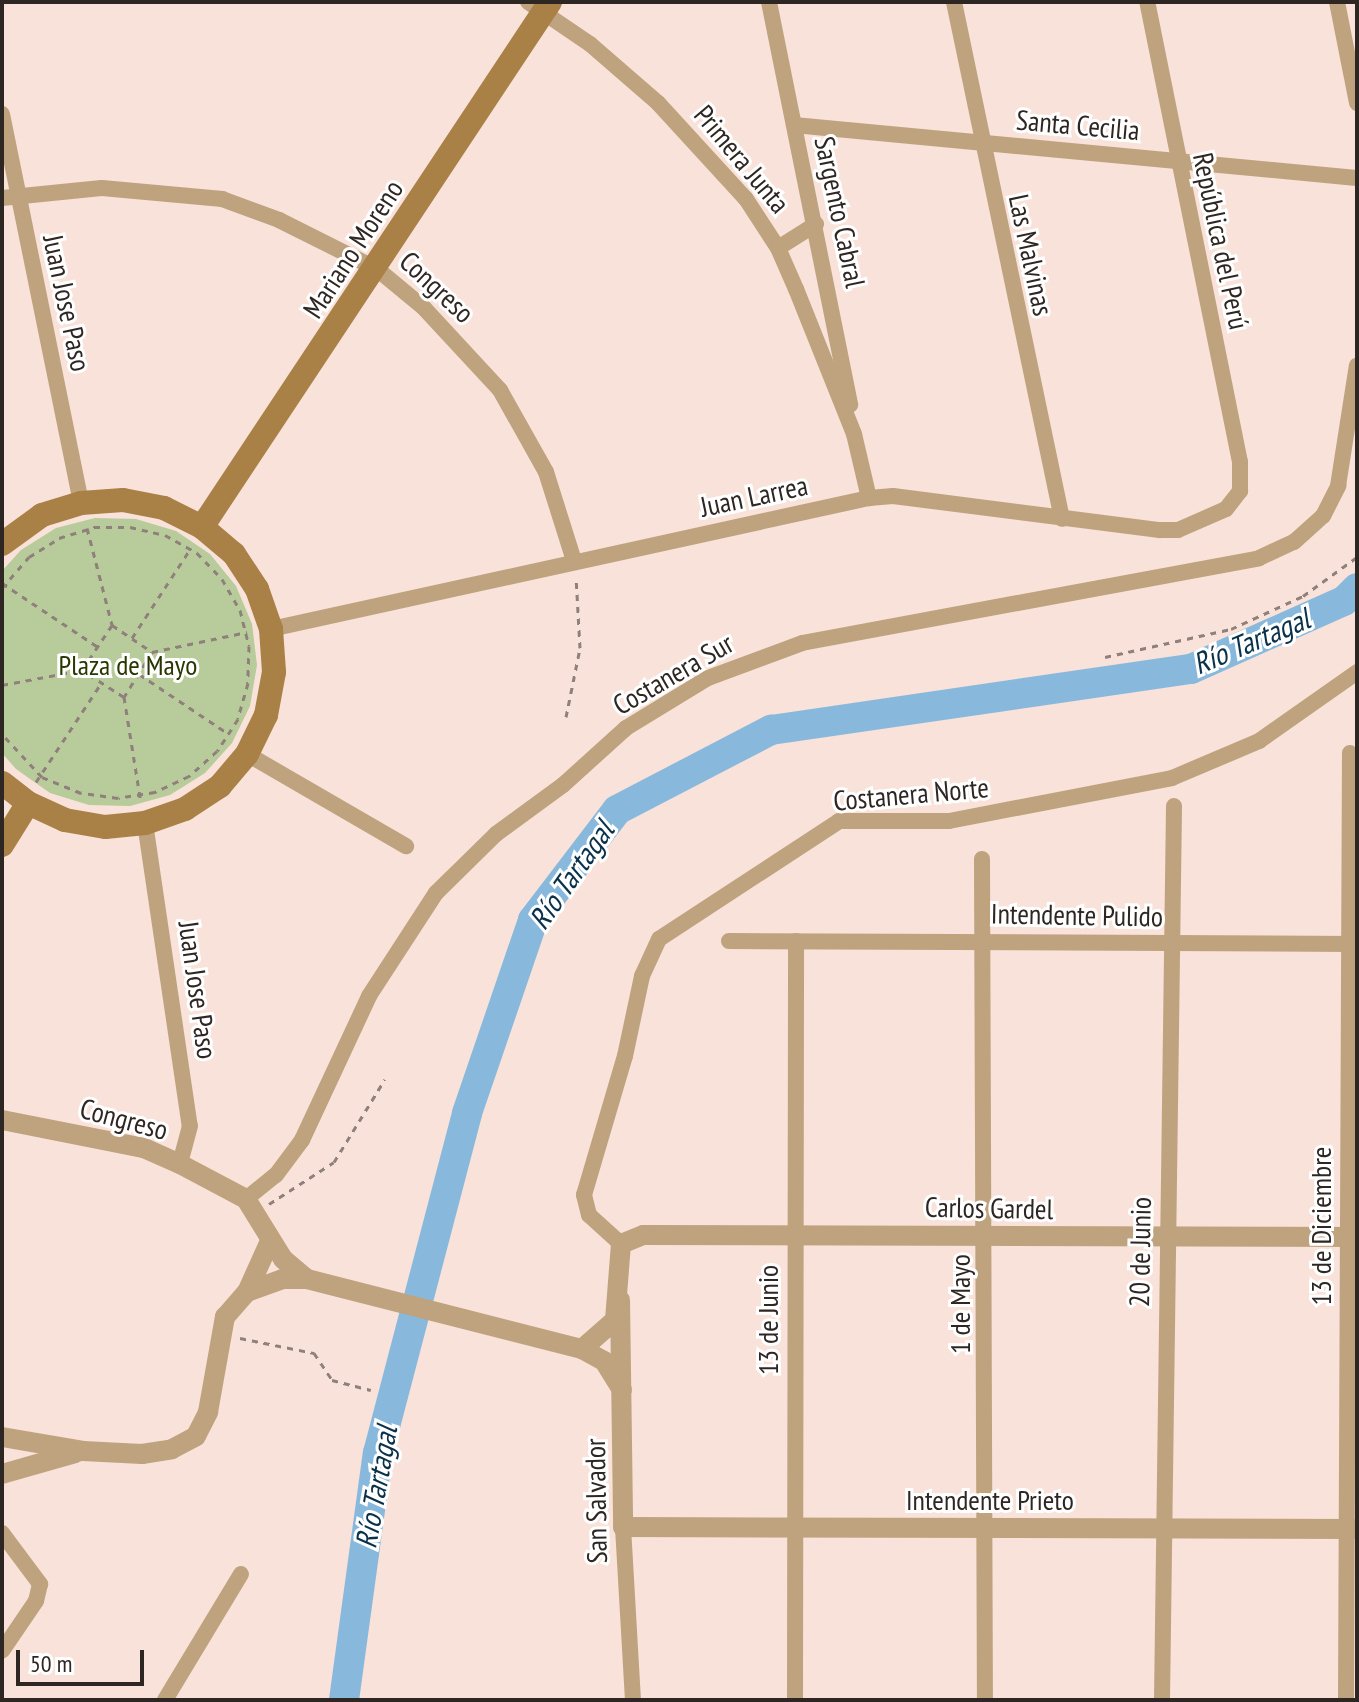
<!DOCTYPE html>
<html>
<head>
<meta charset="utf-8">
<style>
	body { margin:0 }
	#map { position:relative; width:1359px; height:1702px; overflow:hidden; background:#f8e2d9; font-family:"PT Sans Narrow",sans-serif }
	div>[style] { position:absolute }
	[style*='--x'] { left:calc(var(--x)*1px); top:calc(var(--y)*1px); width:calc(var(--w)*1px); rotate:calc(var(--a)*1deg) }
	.green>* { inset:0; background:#b8cb9a }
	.river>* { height:30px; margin:-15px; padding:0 15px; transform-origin:15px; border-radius:15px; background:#88b9dd }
	.path>* { height:3px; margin-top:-1.5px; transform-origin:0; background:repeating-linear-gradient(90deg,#8f807b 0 6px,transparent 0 12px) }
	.minor>* { height:16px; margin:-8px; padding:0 8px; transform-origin:8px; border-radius:8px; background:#bea37e }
	.tertiary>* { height:20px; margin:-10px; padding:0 10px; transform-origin:10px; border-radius:10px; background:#bea37e }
	.secondary>* { height:24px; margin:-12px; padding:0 12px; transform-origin:12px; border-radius:12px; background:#a98146 }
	span { translate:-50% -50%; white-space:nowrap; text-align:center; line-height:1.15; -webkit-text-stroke:6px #fff; paint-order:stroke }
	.street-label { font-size:28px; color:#2e2623 }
	.park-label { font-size:28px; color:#283800 }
	.water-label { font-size:30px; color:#09314a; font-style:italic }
	.frame { position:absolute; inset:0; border:4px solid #2e2623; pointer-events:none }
	.scale { position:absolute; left:16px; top:1650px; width:128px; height:36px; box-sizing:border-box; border:4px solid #2e2623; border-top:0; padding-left:10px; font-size:24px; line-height:28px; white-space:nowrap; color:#2e2623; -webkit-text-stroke:6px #fff; paint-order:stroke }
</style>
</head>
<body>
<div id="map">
	<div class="green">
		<div style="clip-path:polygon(95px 518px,136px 519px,176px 531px,210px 554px,236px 586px,252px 624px,257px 665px,250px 706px,232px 743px,205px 773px,170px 795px,130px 806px,89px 805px,50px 793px,16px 769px,2px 753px,2px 571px,21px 550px,56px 528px)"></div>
	</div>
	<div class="river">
		<div style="--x:344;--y:1700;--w:249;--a:-82.2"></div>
		<div style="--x:378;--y:1453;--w:351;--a:-75.3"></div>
		<div style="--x:467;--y:1113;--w:204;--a:-71.1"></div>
		<div style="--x:533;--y:920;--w:138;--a:-52.6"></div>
		<div style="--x:617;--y:810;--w:174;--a:-27.5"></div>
		<div style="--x:771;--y:730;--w:424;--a:-8.3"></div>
		<div style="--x:1191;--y:669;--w:167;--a:-24"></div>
		<div style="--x:1344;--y:601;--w:18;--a:-45"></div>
	</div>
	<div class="path">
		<div style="--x:87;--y:528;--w:100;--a:75.5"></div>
		<div style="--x:2;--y:583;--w:115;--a:33.7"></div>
		<div style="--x:2;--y:588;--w:41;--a:-48.9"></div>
		<div style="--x:29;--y:557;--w:36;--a:-32"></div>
		<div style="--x:59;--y:538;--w:37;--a:-17"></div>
		<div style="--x:94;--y:527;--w:36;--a:0"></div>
		<div style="--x:130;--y:527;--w:36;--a:13"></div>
		<div style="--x:165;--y:535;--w:37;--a:29"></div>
		<div style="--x:197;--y:553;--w:36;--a:46"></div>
		<div style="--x:222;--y:579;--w:36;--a:60"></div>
		<div style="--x:240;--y:610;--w:37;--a:76"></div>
		<div style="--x:249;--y:646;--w:37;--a:92"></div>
		<div style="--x:248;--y:683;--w:37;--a:106"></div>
		<div style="--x:238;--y:719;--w:38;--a:123"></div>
		<div style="--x:217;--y:751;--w:38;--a:138"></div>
		<div style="--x:189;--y:776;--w:38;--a:155"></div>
		<div style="--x:155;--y:792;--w:37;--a:171"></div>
		<div style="--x:118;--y:798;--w:37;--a:-172"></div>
		<div style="--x:81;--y:793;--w:42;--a:-157.7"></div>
		<div style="--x:42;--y:777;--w:59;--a:-132.9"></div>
		<div style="--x:132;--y:638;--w:104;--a:-56.8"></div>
		<div style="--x:152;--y:652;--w:53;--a:121.9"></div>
		<div style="--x:124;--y:697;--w:50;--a:-147.3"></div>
		<div style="--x:82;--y:670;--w:54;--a:-56.3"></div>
		<div style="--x:112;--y:625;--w:48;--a:34"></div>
		<div style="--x:152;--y:652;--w:97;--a:-11.9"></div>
		<div style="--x:1105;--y:657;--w:129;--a:-12.5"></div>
		<div style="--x:1231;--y:629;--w:79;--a:-24.6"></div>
		<div style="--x:1303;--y:596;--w:67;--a:-35.8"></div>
		<div style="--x:139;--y:674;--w:108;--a:33.7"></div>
		<div style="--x:2;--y:685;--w:81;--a:-10.6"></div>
		<div style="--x:124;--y:697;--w:107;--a:80.9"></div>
		<div style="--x:566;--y:717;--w:70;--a:-78.5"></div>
		<div style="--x:580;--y:648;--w:71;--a:-93.2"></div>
		<div style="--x:36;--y:782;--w:120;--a:-56.6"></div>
		<div style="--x:269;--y:1204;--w:77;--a:-32.9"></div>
		<div style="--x:334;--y:1162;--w:97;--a:-58.4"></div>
		<div style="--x:240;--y:1338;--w:76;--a:11.5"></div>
		<div style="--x:314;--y:1353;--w:32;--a:56"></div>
		<div style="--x:332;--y:1380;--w:40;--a:14.4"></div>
	</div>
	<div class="minor">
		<div style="--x:528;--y:2;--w:75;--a:34.1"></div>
		<div style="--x:590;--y:44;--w:90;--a:40.9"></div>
		<div style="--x:658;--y:103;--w:130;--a:47.5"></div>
		<div style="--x:746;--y:199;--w:59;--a:56.9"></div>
		<div style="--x:778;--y:248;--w:45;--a:66.3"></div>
		<div style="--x:796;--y:289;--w:156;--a:68.2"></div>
		<div style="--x:854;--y:434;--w:66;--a:76.8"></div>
		<div style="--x:769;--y:2;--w:411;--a:78.6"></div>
		<div style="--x:954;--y:2;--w:528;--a:78.2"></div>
		<div style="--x:1337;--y:2;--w:103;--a:78.8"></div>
		<div style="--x:2;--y:114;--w:397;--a:78.5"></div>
		<div style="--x:794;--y:125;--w:565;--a:5.38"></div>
		<div style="--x:2;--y:198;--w:100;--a:-5.7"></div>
		<div style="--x:102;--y:188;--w:121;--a:5.2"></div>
		<div style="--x:222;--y:199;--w:61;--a:20.2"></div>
		<div style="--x:279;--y:220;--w:110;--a:26.6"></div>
		<div style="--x:377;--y:269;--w:61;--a:39.7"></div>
		<div style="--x:424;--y:308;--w:112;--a:47.2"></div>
		<div style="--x:500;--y:390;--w:94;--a:60.7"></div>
		<div style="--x:546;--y:472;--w:93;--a:72.5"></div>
		<div style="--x:778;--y:248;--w:45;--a:-32.3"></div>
		<div style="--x:271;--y:629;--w:612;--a:-12.36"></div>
		<div style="--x:869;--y:498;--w:24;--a:-5"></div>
		<div style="--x:893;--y:496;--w:269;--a:7.3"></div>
		<div style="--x:1160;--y:530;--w:18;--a:0"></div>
		<div style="--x:1178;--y:530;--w:52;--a:-23.6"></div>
		<div style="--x:1226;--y:509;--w:23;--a:-52"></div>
		<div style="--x:1240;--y:491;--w:29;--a:-90"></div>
		<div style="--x:1240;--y:462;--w:469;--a:-101.4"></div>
		<div style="--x:247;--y:754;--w:184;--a:30.1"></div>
		<div style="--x:145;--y:823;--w:306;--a:81.6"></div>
		<div style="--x:190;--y:1126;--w:39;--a:105"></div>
		<div style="--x:982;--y:859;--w:841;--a:89.8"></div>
		<div style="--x:729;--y:941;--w:627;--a:0.27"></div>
		<div style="--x:246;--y:1199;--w:38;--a:-39"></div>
		<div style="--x:276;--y:1175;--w:44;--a:-53.4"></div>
		<div style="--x:302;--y:1140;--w:159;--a:-65"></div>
		<div style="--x:369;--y:996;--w:123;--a:-57"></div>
		<div style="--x:436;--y:893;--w:84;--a:-44.5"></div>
		<div style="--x:496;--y:834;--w:83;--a:-36.2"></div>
		<div style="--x:563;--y:785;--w:85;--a:-42.1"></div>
		<div style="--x:626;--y:728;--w:96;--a:-31.4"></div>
		<div style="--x:708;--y:678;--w:100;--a:-20.4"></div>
		<div style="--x:802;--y:643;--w:465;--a:-10.5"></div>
		<div style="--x:1259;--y:558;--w:38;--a:-25"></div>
		<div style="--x:1294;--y:542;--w:39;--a:-42"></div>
		<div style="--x:1323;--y:516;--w:34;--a:-63"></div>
		<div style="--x:1338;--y:486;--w:122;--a:-81.1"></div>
		<div style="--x:621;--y:1244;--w:43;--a:-137.8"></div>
		<div style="--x:589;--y:1215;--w:21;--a:-104"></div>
		<div style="--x:584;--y:1195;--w:145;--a:-73.6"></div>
		<div style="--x:625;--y:1056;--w:82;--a:-78"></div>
		<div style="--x:642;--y:976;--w:41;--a:-65.3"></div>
		<div style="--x:659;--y:939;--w:215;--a:-33.2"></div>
		<div style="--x:839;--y:821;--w:110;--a:0"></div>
		<div style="--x:949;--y:821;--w:227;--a:-10.9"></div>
		<div style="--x:1172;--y:778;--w:95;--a:-23"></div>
		<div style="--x:1259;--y:741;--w:120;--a:-35.1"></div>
		<div style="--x:623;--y:1527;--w:173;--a:86.7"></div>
		<div style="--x:2;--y:1533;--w:64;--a:53.3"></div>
		<div style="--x:40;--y:1584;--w:17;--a:103"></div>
		<div style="--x:36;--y:1601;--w:60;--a:124.2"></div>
		<div style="--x:165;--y:1700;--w:147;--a:-58.9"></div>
		<div style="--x:795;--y:1700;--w:759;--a:-89.92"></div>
		<div style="--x:1162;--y:1700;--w:894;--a:-89.23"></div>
		<div style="--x:1346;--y:1700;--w:947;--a:-89.76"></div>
	</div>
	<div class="tertiary">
		<div style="--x:2;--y:1120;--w:145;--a:11.2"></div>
		<div style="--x:144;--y:1148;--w:39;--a:24"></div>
		<div style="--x:180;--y:1164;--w:75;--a:27.9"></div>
		<div style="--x:246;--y:1199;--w:70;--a:58.3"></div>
		<div style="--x:283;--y:1259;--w:31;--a:40"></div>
		<div style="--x:247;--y:1292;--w:38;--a:-20"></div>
		<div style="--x:283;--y:1279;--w:24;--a:0"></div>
		<div style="--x:307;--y:1279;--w:284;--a:14.3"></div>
		<div style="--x:582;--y:1349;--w:25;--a:29"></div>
		<div style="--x:604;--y:1361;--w:34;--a:58"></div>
		<div style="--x:620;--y:1300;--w:227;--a:89.2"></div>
		<div style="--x:623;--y:1527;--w:734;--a:0.16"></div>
		<div style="--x:582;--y:1349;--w:44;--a:-41.3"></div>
		<div style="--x:615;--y:1320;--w:76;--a:-85.5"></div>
		<div style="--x:621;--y:1244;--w:24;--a:-22"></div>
		<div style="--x:643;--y:1235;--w:714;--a:0.16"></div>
		<div style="--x:2;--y:1437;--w:82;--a:9.8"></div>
		<div style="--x:83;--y:1451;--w:59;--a:2.9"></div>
		<div style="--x:142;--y:1454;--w:30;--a:-9"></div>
		<div style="--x:172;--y:1449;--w:27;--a:-28"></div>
		<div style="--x:196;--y:1436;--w:27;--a:-63"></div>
		<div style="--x:208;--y:1412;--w:97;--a:-79.9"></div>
		<div style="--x:225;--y:1317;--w:33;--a:-49"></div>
		<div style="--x:247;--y:1292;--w:56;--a:-65.7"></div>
		<div style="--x:2;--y:1474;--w:76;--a:-16"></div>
	</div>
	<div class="secondary">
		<div style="--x:202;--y:527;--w:630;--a:-56.46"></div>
		<div style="--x:2;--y:544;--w:49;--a:-35.9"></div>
		<div style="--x:42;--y:515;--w:41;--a:-17.1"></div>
		<div style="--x:81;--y:503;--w:42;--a:-4.1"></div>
		<div style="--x:123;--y:500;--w:42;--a:11"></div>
		<div style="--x:164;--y:508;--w:42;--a:26.6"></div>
		<div style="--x:202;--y:527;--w:42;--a:40.2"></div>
		<div style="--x:234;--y:554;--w:42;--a:56.7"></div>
		<div style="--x:257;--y:589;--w:42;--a:70.7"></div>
		<div style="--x:271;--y:629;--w:43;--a:86"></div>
		<div style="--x:274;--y:672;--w:44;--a:100.5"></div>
		<div style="--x:266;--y:715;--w:43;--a:116"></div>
		<div style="--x:247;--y:754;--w:42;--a:130.2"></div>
		<div style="--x:220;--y:786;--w:42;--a:146.7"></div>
		<div style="--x:185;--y:809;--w:42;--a:160.7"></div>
		<div style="--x:145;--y:823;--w:40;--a:174.3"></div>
		<div style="--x:105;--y:827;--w:41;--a:-170.1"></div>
		<div style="--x:65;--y:820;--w:41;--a:-155.3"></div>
		<div style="--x:28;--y:803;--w:33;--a:-142"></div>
		<div style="--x:2;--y:845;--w:49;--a:-58.2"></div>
	</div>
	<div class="street-label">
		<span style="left:1078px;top:125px;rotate:5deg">Santa Cecilia</span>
		<span style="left:742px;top:159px;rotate:50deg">Primera Junta</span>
		<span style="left:840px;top:212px;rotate:78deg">Sargento Cabral</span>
		<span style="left:1221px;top:241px;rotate:78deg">República del Perú</span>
		<span style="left:353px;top:249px;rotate:-57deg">Mariano Moreno</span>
		<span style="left:1031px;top:255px;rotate:78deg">Las Malvinas</span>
		<span style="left:437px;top:287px;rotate:43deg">Congreso</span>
		<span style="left:67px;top:303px;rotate:78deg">Juan Jose Paso</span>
		<span style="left:754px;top:496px;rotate:-12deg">Juan Larrea</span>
		<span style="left:673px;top:674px;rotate:-30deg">Costanera Sur</span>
		<span style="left:911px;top:794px;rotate:-5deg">Costanera Norte</span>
		<span style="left:1077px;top:915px;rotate:1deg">Intendente Pulido</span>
		<span style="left:198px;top:990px;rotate:82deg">Juan Jose Paso</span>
		<span style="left:124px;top:1119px;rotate:15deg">Congreso</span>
		<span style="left:989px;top:1208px;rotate:1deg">Carlos Gardel</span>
		<span style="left:1321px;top:1226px;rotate:-90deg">13 de Diciembre</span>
		<span style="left:1140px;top:1252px;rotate:-89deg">20 de Junio</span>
		<span style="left:960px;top:1304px;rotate:-90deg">1 de Mayo</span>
		<span style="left:768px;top:1320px;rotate:-90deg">13 de Junio</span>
		<span style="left:990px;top:1500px">Intendente Prieto</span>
		<span style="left:596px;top:1501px;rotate:-91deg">San Salvador</span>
	</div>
	<div class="park-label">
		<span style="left:128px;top:665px">Plaza de Mayo</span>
	</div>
	<div class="water-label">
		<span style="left:1251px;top:641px;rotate:-23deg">Río Tartagal</span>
		<span style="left:571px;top:875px;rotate:-55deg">Río Tartagal</span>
		<span style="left:376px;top:1487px;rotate:-80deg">Río Tartagal</span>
	</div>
	<div class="frame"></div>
	<div class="scale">50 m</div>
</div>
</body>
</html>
